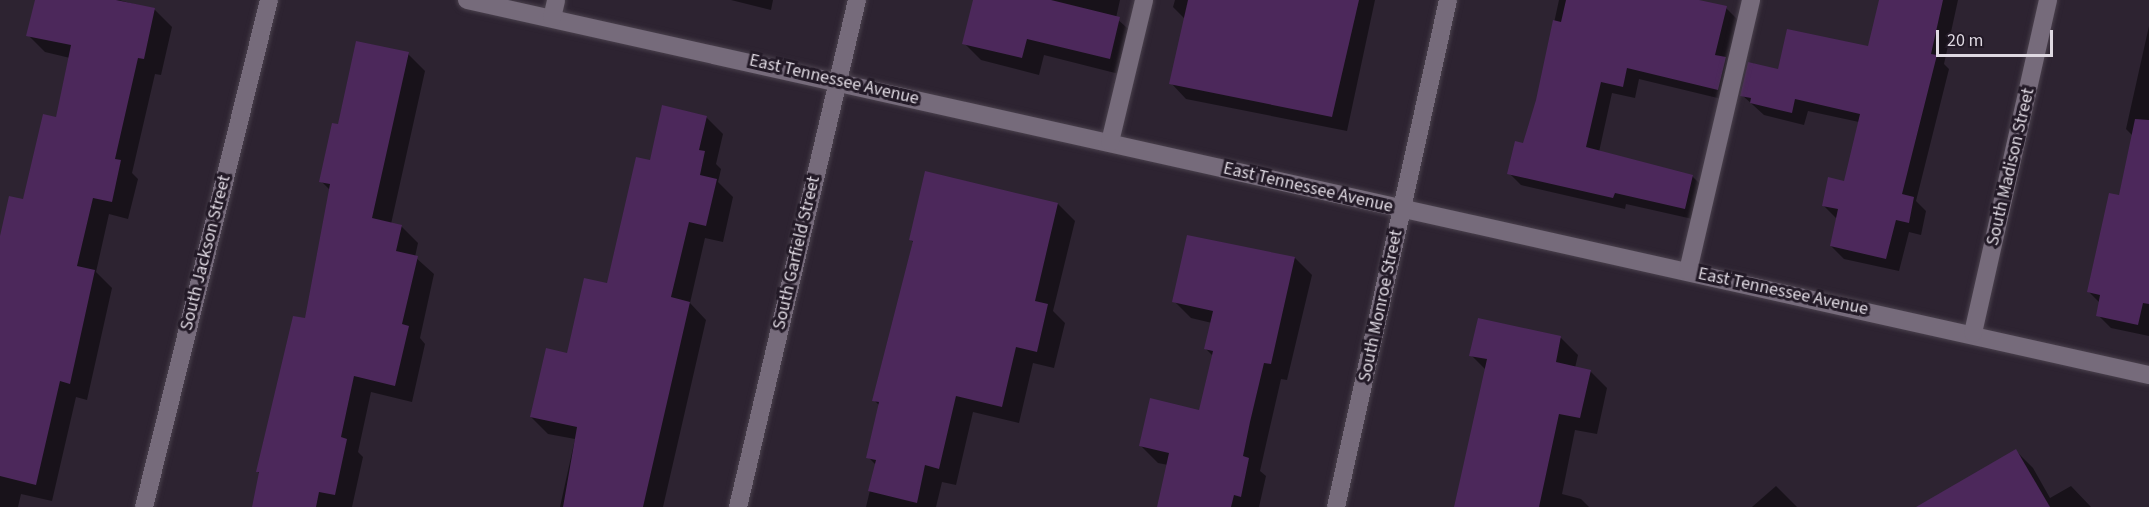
<!DOCTYPE html>
<html>
<head>
<meta charset="utf-8">
<style>
	body { margin:0 }
	#map { position:relative; width:2149px; height:507px; overflow:hidden; background:#2d2331; font-family:"Source Sans 3",sans-serif }
	div>[style] { position:absolute }
	[style*='--x'] { left:calc(var(--x)*1px); top:calc(var(--y)*1px); width:calc(var(--w)*1px); rotate:calc(var(--a)*1deg) }
	.shadow>* { inset:0; background:#0007 }
	.building>* { inset:0; background:#4c285b }
	.roads { filter:drop-shadow(0 0 2px #4a414d) drop-shadow(0 0 2px #4a414d) }
	.minor>* { height:18px; margin:-9px; padding:0 9px; transform-origin:9px; border-radius:9px; background:#766b7b }
	span { translate:-50% -50%; white-space:nowrap; text-align:center; line-height:1.15; -webkit-text-stroke:6px #231a27; paint-order:stroke }
	.street-label { font-size:18px; color:#dfd9e2 }
	.scale { position:absolute; left:1936px; top:30px; width:117px; height:27px; box-sizing:border-box; border:3px solid #dfd9e2; border-top:0; padding-left:8px; font-size:18px; line-height:21px; white-space:nowrap; color:#dfd9e2; -webkit-text-stroke:4px #231a27; paint-order:stroke }
</style>
</head>
<body>
<div id="map">
	<div class="shadow">
		<div style="clip-path:polygon(36px 0,119px 0,155px 10px,172px 27px,161px 75px,155px 74px,132px 173px,138px 179px,128px 219px,109px 214px,96px 272px,112px 288px,87px 400px,76px 397px,52px 501px,21px 494px,18px 507px,0 507px,0 243px,25px 201px,57px 119px,70px 58px,45px 52px,28px 35px)"></div>
		<div style="clip-path:polygon(731px 0,773px 0,771px 10px)"></div>
		<div style="clip-path:polygon(974px 0,1120px 0,1116px 18px,1136px 36px,1127px 76px,1044px 55px,1039px 75px,981px 60px,964px 43px)"></div>
		<div style="clip-path:polygon(1175px 0,1375px 0,1347px 131px,1186px 99px,1171px 83px,1185px 19px,1173px 7px)"></div>
		<div style="clip-path:polygon(1559px 0,1693px 0,1726px 8px,1738px 20px,1728px 61px,1737px 71px,1730px 101px,1639px 79px,1635px 98px,1612px 93px,1599px 152px,1692px 176px,1704px 188px,1697px 220px,1626px 204px,1625px 209px,1521px 185px,1509px 173px,1524px 145px,1537px 101px)"></div>
		<div style="clip-path:polygon(1880px 0,1958px 0,1944px 64px,1949px 69px,1916px 201px,1926px 211px,1921px 235px,1909px 232px,1899px 271px,1844px 259px,1831px 246px,1837px 219px,1824px 206px,1845px 183px,1859px 122px,1808px 111px,1804px 125px,1764px 115px,1742px 95px,1779px 71px,1869px 48px)"></div>
		<div style="clip-path:polygon(2149px 26px,2149px 336px,2111px 328px,2098px 315px,2100px 303px,2088px 291px,2120px 197px,2133px 136px,2126px 129px)"></div>
		<div style="clip-path:polygon(408px 54px,425px 71px,391px 224px,401px 226px,418px 243px,415px 257px,434px 274px,420px 338px,425px 344px,412px 402px,371px 392px,358px 452px,363px 457px,352px 507px,253px 507px,260px 474px,257px 471px,306px 320px,331px 191px,321px 181px,339px 126px)"></div>
		<div style="clip-path:polygon(706px 117px,723px 134px,716px 164px,721px 169px,718px 182px,733px 197px,723px 242px,705px 238px,690px 303px,706px 320px,663px 507px,560px 507px,575px 439px,548px 434px,531px 417px,608px 285px,651px 162px)"></div>
		<div style="clip-path:polygon(1058px 204px,1075px 221px,1053px 311px,1065px 323px,1054px 368px,1033px 363px,1019px 423px,973px 412px,956px 485px,942px 482px,936px 507px,866px 507px,876px 465px,868px 457px,880px 406px,874px 400px,914px 243px,911px 240px)"></div>
		<div style="clip-path:polygon(1295px 258px,1312px 275px,1287px 380px,1281px 379px,1267px 440px,1260px 471px,1266px 476px,1259px 507px,1159px 507px,1168px 465px,1158px 463px,1141px 446px,1201px 412px,1213px 356px,1206px 349px,1212px 323px,1191px 318px,1174px 301px)"></div>
		<div style="clip-path:polygon(1479px 320px,1561px 338px,1578px 355px,1575px 368px,1590px 371px,1607px 388px,1597px 434px,1575px 430px,1562px 494px,1581px 499px,1589px 507px,1452px 507px,1455px 507px,1486px 370px,1471px 355px)"></div>
		<div style="clip-path:polygon(2016px 451px,2033px 468px,2050px 498px,2071px 486px,2091px 507px,1952px 507px)"></div>
		<div style="clip-path:polygon(1776px 486px,1797px 507px,1752px 507px)"></div>
	</div>
	<div class="building">
		<div style="clip-path:polygon(35px 0,116px 0,155px 8px,144px 59px,138px 58px,115px 159px,121px 160px,112px 202px,93px 198px,77px 266px,95px 270px,70px 384px,60px 381px,36px 485px,0 476px,0 236px,9px 196px,23px 199px,43px 114px,56px 117px,71px 45px,26px 36px)"></div>
		<div style="clip-path:polygon(973px 0,1051px 0,1120px 17px,1110px 59px,1027px 39px,1022px 58px,962px 44px)"></div>
		<div style="clip-path:polygon(1188px 0,1359px 0,1332px 117px,1169px 84px)"></div>
		<div style="clip-path:polygon(1566px 0,1699px 0,1727px 6px,1715px 55px,1726px 57px,1718px 90px,1627px 68px,1623px 87px,1601px 82px,1586px 147px,1693px 175px,1685px 209px,1615px 193px,1613px 198px,1507px 174px,1515px 141px,1523px 143px,1536px 100px,1553px 20px,1561px 22px)"></div>
		<div style="clip-path:polygon(1879px 0,1943px 0,1931px 54px,1937px 55px,1902px 194px,1914px 197px,1909px 223px,1896px 220px,1886px 259px,1830px 246px,1838px 209px,1822px 206px,1828px 177px,1844px 181px,1860px 114px,1795px 99px,1792px 113px,1750px 103px,1751px 98px,1740px 96px,1748px 62px,1778px 69px,1787px 29px,1868px 46px)"></div>
		<div style="clip-path:polygon(356px 41px,409px 52px,372px 218px,402px 225px,396px 251px,418px 256px,402px 324px,409px 326px,395px 386px,354px 376px,341px 437px,347px 439px,335px 495px,319px 492px,316px 507px,252px 507px,259px 472px,256px 472px,293px 316px,305px 318px,330px 184px,319px 182px,332px 123px,338px 124px)"></div>
		<div style="clip-path:polygon(662px 105px,707px 116px,699px 150px,705px 151px,700px 175px,717px 179px,706px 226px,689px 222px,671px 297px,690px 302px,643px 507px,563px 507px,577px 427px,530px 417px,546px 348px,567px 353px,584px 278px,607px 283px,636px 157px,650px 160px)"></div>
		<div style="clip-path:polygon(2135px 119px,2149px 120px,2149px 304px,2143px 303px,2138px 325px,2096px 316px,2100px 295px,2087px 292px,2109px 193px,2119px 195px)"></div>
		<div style="clip-path:polygon(925px 171px,1058px 203px,1035px 301px,1048px 304px,1037px 352px,1016px 347px,1002px 407px,956px 396px,939px 469px,925px 465px,917px 503px,868px 491px,876px 460px,866px 458px,879px 402px,872px 401px,913px 241px,909px 240px)"></div>
		<div style="clip-path:polygon(1187px 235px,1295px 257px,1271px 364px,1264px 363px,1250px 422px,1243px 456px,1249px 458px,1241px 497px,1234px 495px,1231px 507px,1157px 507px,1169px 453px,1139px 446px,1150px 398px,1199px 410px,1213px 351px,1204px 349px,1213px 311px,1172px 302px)"></div>
		<div style="clip-path:polygon(1478px 318px,1561px 336px,1556px 362px,1591px 370px,1580px 418px,1559px 414px,1539px 507px,1454px 507px,1487px 359px,1469px 356px)"></div>
		<div style="clip-path:polygon(2016px 449px,2050px 507px,1916px 507px)"></div>
	</div>
	<div class="roads">
		<div class="minor">
			<div style="--x:467;--y:0;--w:1723;--a:12.57"></div>
			<div style="--x:552;--y:18;--w:18;--a:-77"></div>
			<div style="--x:1110;--y:142;--w:146;--a:-76.5"></div>
			<div style="--x:1688;--y:271;--w:278;--a:-76.9"></div>
			<div style="--x:1973;--y:333;--w:341;--a:-77.3"></div>
			<div style="--x:144;--y:507;--w:522;--a:-76.15"></div>
			<div style="--x:738;--y:507;--w:521;--a:-76.79"></div>
			<div style="--x:1336;--y:507;--w:519;--a:-77.54"></div>
		</div>
	</div>
	<div class="street-label">
		<span style="left:834px;top:80px;rotate:13deg">East Tennessee Avenue</span>
		<span style="left:2011px;top:167px;rotate:-77deg">South Madison Street</span>
		<span style="left:1308px;top:188px;rotate:13deg">East Tennessee Avenue</span>
		<span style="left:206px;top:253px;rotate:-76deg">South Jackson Street</span>
		<span style="left:797px;top:253px;rotate:-77deg">South Garfield Street</span>
		<span style="left:1783px;top:292px;rotate:12deg">East Tennessee Avenue</span>
		<span style="left:1381px;top:306px;rotate:-78deg">South Monroe Street</span>
	</div>
	<div class="scale">20 m</div>
</div>
</body>
</html>
